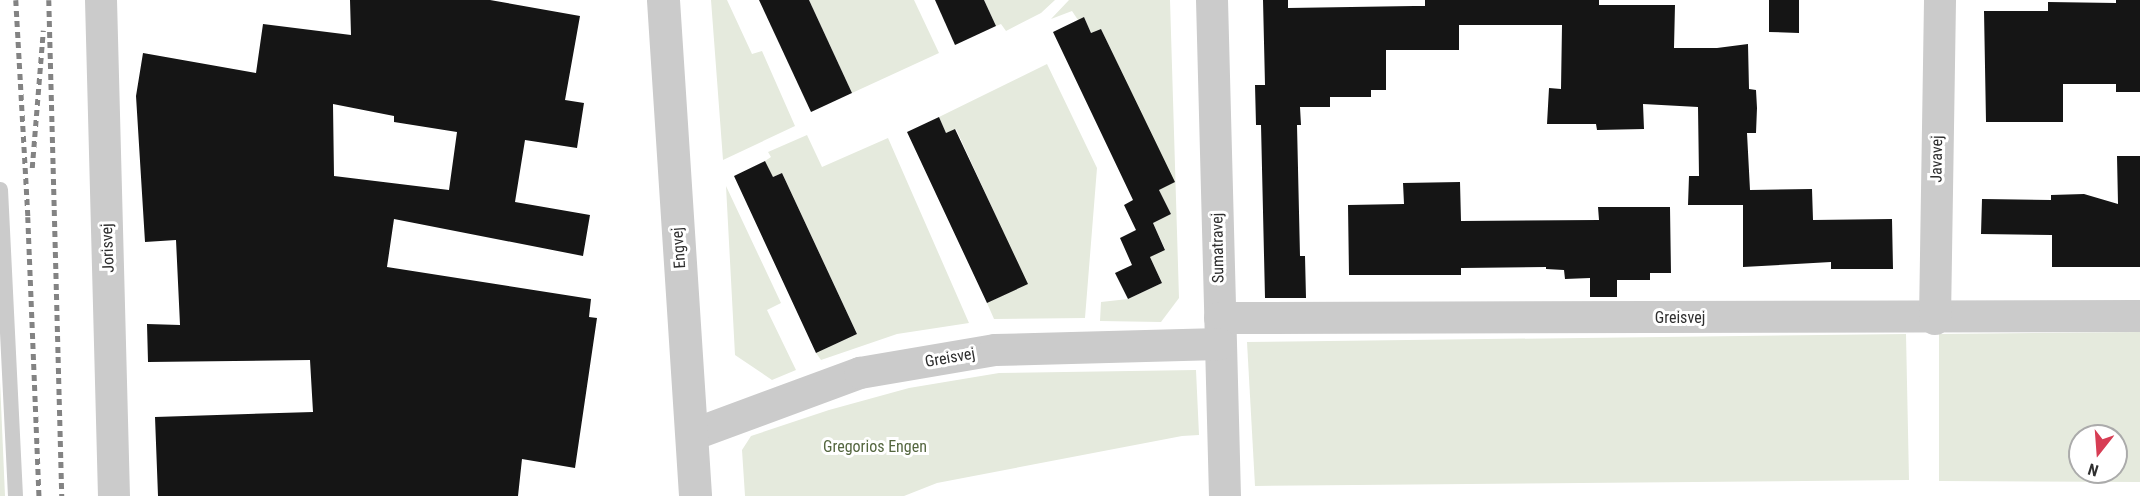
<!DOCTYPE html>
<html>
<head>
<meta charset="utf-8">
<style>
	body { margin:0 }
	#map { position:relative; width:2140px; height:496px; overflow:hidden; background:#fff; font-family:"Roboto Condensed",sans-serif }
	div>[style] { position:absolute }
	[style*='--x'] { left:calc(var(--x)*1px); top:calc(var(--y)*1px); width:calc(var(--w)*1px); rotate:calc(var(--a)*1deg) }
	.green>* { inset:0; background:#e5eadd }
	.building>* { inset:0; background:#151515 }
	.service>* { height:15px; margin:-7.5px; padding:0 7.5px; transform-origin:7.5px; border-radius:7.5px; background:#cbcbcb }
	.minor>* { height:32px; margin:-16px; padding:0 16px; transform-origin:16px; border-radius:16px; background:#cbcbcb }
	.tertiary>* { height:33px; margin:-16.5px; padding:0 16.5px; transform-origin:16.5px; border-radius:16.5px; background:#cbcbcb }
	.rail>* { height:4.5px; margin-top:-2.25px; transform-origin:0; background:repeating-linear-gradient(90deg,#838383 0 6px,transparent 0 10.5px) }
	span { translate:-50% -50%; white-space:nowrap; text-align:center; line-height:1.15; -webkit-text-stroke:6px #fff; paint-order:stroke }
	.street-label { font-size:16px; color:#2e2e2e }
	.park-label { font-size:16px; color:#54663f }
	.north { position:absolute; left:2068px; top:424px; width:60px; height:60px; box-sizing:border-box; background:#fff; border:2px solid #ababab; border-radius:50%; rotate:197deg; font-size:16px; font-weight:700; line-height:24px; text-align:center; color:#2e2e2e }
	.north::after { content:''; display:block; margin:auto; width:21px; height:27px; background:#d73d54; clip-path:polygon(50% 0,100% 100%,50% 72%,0 100%) }
</style>
</head>
<body>
<div id="map">
	<div class="green">
		<div style="clip-path:polygon(711px 0,727px 0,752px 54px,762px 51px,795px 126px,723px 160px)"></div>
		<div style="clip-path:polygon(809px 0,914px 0,939px 53px,852px 93px)"></div>
		<div style="clip-path:polygon(984px 0,1055px 0,1041px 13px,1006px 31px,1001px 24px,996px 26px)"></div>
		<div style="clip-path:polygon(1069px 0,1170px 0,1179px 298px,1161px 322px,1100px 321px,1101px 302px,1128px 299px,1162px 283px,1150px 257px,1165px 249px,1153px 223px,1171px 214px,1159px 190px,1174px 182px,1101px 29px,1091px 33px,1084px 17px,1078px 20px,1072px 11px,1051px 19px)"></div>
		<div style="clip-path:polygon(1047px 64px,1097px 168px,1085px 318px,994px 319px,987px 303px,1027px 284px,956px 129px,946px 133px,939px 117px)"></div>
		<div style="clip-path:polygon(807px 135px,822px 167px,888px 138px,969px 323px,897px 334px,821px 360px,816px 353px,857px 334px,782px 173px,773px 177px,765px 161px,771px 157px,768px 152px)"></div>
		<div style="clip-path:polygon(726px 186px,781px 303px,767px 310px,796px 370px,772px 380px,735px 355px)"></div>
		<div style="clip-path:polygon(evenodd,2140px 332px,2140px 482px,1939px 481px,1939px 334px,2140px 332px,2080px 436px,2116px 436px,2116px 472px,2080px 472px,2080px 436px)"></div>
		<div style="clip-path:polygon(1906px 334px,1909px 480px,1255px 486px,1247px 342px)"></div>
		<div style="clip-path:polygon(1196px 370px,1199px 435px,1182px 436px,937px 483px,904px 496px,745px 496px,742px 450px,751px 436px,829px 410px,909px 388px,999px 373px)"></div>
		<div style="clip-path:polygon(0 381px,5px 496px,0 496px)"></div>
	</div>
	<div class="building">
		<div style="clip-path:polygon(evenodd,350px 0,490px 0,580px 16px,565px 100px,584px 103px,577px 148px,525px 140px,515px 202px,590px 215px,583px 256px,394px 219px,387px 267px,591px 299px,589px 317px,597px 318px,575px 468px,522px 459px,518px 496px,158px 496px,155px 417px,313px 412px,310px 360px,148px 362px,147px 324px,180px 325px,176px 240px,145px 242px,136px 96px,143px 53px,256px 73px,263px 24px,351px 35px,350px 0,333px 104px,394px 116px,394px 122px,457px 132px,449px 190px,334px 176px,333px 104px)"></div>
		<div style="clip-path:polygon(759px 0,809px 0,852px 93px,811px 112px)"></div>
		<div style="clip-path:polygon(935px 0,984px 0,996px 26px,955px 45px)"></div>
		<div style="clip-path:polygon(1263px 0,1288px 0,1288px 8px,1414px 6px,1425px 6px,1425px 0,1599px 0,1599px 5px,1675px 5px,1674px 48px,1717px 48px,1748px 44px,1749px 89px,1756px 90px,1757px 108px,1756px 133px,1747px 133px,1750px 190px,1812px 189px,1813px 220px,1892px 219px,1893px 269px,1831px 269px,1831px 262px,1743px 267px,1743px 205px,1688px 205px,1689px 176px,1699px 176px,1698px 107px,1643px 104px,1644px 129px,1597px 130px,1596px 124px,1547px 124px,1549px 88px,1561px 89px,1562px 25px,1459px 25px,1459px 50px,1386px 50px,1386px 90px,1371px 90px,1371px 97px,1330px 97px,1330px 107px,1300px 107px,1301px 125px,1297px 125px,1300px 256px,1305px 256px,1306px 298px,1265px 298px,1261px 125px,1256px 125px,1255px 85px,1265px 85px)"></div>
		<div style="clip-path:polygon(1769px 0,1799px 0,1799px 33px,1769px 32px)"></div>
		<div style="clip-path:polygon(2116px 0,2140px 0,2140px 92px,2116px 92px,2116px 84px,2063px 84px,2063px 122px,1986px 122px,1984px 11px,2048px 11px,2048px 2px,2116px 3px)"></div>
		<div style="clip-path:polygon(1084px 17px,1091px 33px,1101px 29px,1175px 182px,1159px 190px,1171px 214px,1153px 223px,1165px 250px,1150px 257px,1162px 283px,1128px 299px,1115px 273px,1132px 265px,1120px 238px,1136px 230px,1124px 205px,1133px 200px,1053px 32px)"></div>
		<div style="clip-path:polygon(939px 117px,946px 133px,955px 129px,1028px 284px,987px 303px,907px 132px)"></div>
		<div style="clip-path:polygon(2117px 156px,2140px 156px,2140px 267px,2052px 267px,2052px 235px,1981px 234px,1982px 199px,2051px 200px,2051px 195px,2084px 194px,2118px 204px)"></div>
		<div style="clip-path:polygon(765px 161px,773px 177px,782px 173px,857px 334px,816px 353px,734px 176px)"></div>
		<div style="clip-path:polygon(1460px 182px,1461px 221px,1599px 220px,1598px 207px,1670px 207px,1671px 273px,1650px 273px,1650px 280px,1617px 280px,1617px 297px,1590px 297px,1590px 278px,1565px 279px,1564px 270px,1546px 269px,1546px 267px,1461px 268px,1461px 275px,1349px 275px,1348px 205px,1404px 204px,1403px 183px)"></div>
	</div>
	<div class="service">
		<div style="--x:0;--y:189;--w:307;--a:87.2"></div>
	</div>
	<div class="minor">
		<div style="--x:101;--y:0;--w:496;--a:88.5"></div>
		<div style="--x:1212;--y:0;--w:496;--a:88.5"></div>
		<div style="--x:1220;--y:318;--w:920;--a:-0.12"></div>
		<div style="--x:1935;--y:319;--w:319;--a:-89.1"></div>
		<div style="--x:692;--y:435;--w:179;--a:-20.3"></div>
		<div style="--x:860;--y:373;--w:137;--a:-9.7"></div>
		<div style="--x:995;--y:350;--w:225;--a:-1.5"></div>
	</div>
	<div class="tertiary">
		<div style="--x:663;--y:0;--w:497;--a:86.3"></div>
	</div>
	<div class="rail">
		<div style="--x:16;--y:0;--w:217;--a:86.8"></div>
		<div style="--x:28;--y:217;--w:279;--a:87.7"></div>
		<div style="--x:49;--y:0;--w:496;--a:88.5"></div>
		<div style="--x:32;--y:168;--w:138;--a:-85.4"></div>
	</div>
	<div class="street-label">
		<span style="left:1937px;top:159px;rotate:-89deg">Javavej</span>
		<span style="left:108px;top:248px;rotate:-92deg">Jorisvej</span>
		<span style="left:679px;top:248px;rotate:-94deg">Engvej</span>
		<span style="left:1218px;top:248px;rotate:-91deg">Sumatravej</span>
		<span style="left:1680px;top:318px">Greisvej</span>
		<span style="left:950px;top:358px;rotate:-10deg">Greisvej</span>
	</div>
	<div class="park-label">
		<span style="left:875px;top:447px">Gregorios Engen</span>
	</div>
	<div class="north">N</div>
</div>
</body>
</html>
